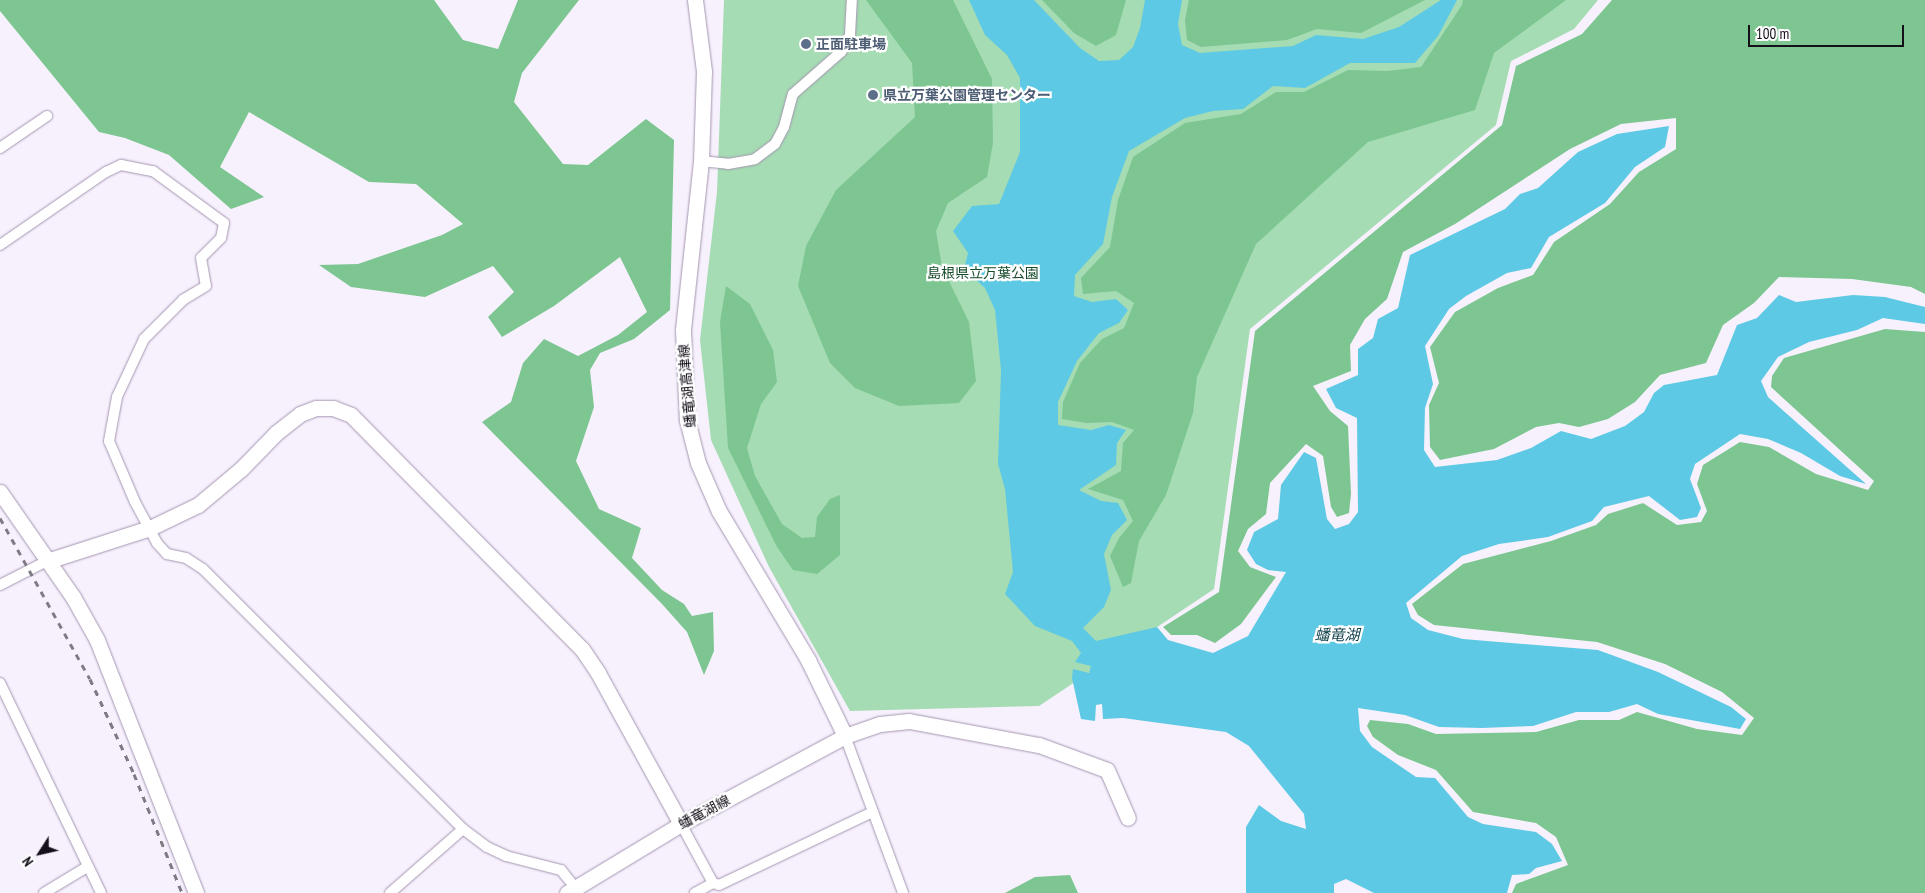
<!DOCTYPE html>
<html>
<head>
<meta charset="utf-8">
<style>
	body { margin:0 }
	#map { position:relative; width:1925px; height:893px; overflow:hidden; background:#f7f1fd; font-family:"PT Sans Narrow","Noto Sans JP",sans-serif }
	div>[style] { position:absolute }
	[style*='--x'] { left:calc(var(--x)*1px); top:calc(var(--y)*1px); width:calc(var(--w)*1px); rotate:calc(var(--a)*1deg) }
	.green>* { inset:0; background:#a5dcb3 }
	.forest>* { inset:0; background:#7dc691 }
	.water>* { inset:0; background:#5ec9e4 }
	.roads { filter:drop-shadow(0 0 1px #a595b1) drop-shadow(0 0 1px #a595b1) }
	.street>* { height:10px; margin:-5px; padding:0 5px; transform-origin:5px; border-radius:5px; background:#fff }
	.secondary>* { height:15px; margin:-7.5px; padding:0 7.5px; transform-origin:7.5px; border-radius:7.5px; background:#fff }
	.rail>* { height:3px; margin-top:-1.5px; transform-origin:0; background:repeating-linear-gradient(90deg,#7f7984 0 6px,transparent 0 12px) }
	.dots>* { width:14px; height:14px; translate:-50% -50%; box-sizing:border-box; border:2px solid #fff; border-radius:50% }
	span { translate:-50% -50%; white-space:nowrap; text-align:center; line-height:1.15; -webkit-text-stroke:4.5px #fff; paint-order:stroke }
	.service-label { font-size:14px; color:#4e5e75; font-weight:700 }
	.left { translate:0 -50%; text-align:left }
	.park-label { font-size:14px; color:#174c2a }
	.street-label { font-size:14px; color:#150f19 }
	.water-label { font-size:15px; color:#0e3f4b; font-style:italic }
	.north { position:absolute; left:15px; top:828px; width:50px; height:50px; -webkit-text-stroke:4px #fff; paint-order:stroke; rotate:235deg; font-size:14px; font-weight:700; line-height:20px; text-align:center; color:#150f19 }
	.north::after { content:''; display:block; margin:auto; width:18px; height:22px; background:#150f19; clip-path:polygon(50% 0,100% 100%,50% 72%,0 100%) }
	.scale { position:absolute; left:1748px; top:25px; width:156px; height:22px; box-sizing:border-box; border:2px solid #150f19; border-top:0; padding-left:6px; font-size:15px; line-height:18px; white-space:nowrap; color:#150f19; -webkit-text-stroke:4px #fff; paint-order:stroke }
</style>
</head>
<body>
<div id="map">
	<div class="green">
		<div style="clip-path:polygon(724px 0,1598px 0,1574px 29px,1511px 61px,1496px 125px,1250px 329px,1214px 589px,1039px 706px,850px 711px,769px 567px,711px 440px,700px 340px,717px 192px)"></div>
	</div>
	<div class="forest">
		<div style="clip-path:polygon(0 0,434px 0,463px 40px,498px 49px,518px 0,579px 0,522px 73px,514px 102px,563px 164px,588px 165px,646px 119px,674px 140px,670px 310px,634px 339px,600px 353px,590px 370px,594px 407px,576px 461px,599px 509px,641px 528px,632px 558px,662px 590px,684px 604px,692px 616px,713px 612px,714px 651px,704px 675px,687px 632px,662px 604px,482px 422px,511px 402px,523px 363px,544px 339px,578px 356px,618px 335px,647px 312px,620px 257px,554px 306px,502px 337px,488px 317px,514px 292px,493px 266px,425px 297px,351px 287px,319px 265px,358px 264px,442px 235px,463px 224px,416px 184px,369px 182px,249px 112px,220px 167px,264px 197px,231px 209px,169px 155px,125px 138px,99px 132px,0 11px)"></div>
		<div style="clip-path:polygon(866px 0,953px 0,992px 79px,993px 143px,987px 177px,948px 203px,936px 231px,942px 267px,969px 322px,976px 381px,959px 403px,899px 406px,855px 388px,830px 363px,798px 286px,806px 246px,836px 190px,915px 117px,912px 63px)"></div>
		<div style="clip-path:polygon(1042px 0,1126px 0,1116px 35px,1096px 46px,1074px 33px)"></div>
		<div style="clip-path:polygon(1189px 0,1425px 0,1361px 33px,1317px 29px,1287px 40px,1201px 47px,1187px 40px,1185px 20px)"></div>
		<div style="clip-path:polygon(1463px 0,1566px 0,1494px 53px,1475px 110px,1368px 142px,1256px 244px,1197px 377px,1193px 413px,1166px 495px,1139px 541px,1131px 583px,1123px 587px,1110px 556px,1119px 538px,1133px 521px,1123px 500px,1088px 489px,1121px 471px,1123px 443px,1134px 430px,1112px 422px,1087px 423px,1062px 419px,1063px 402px,1080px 363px,1102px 339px,1124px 328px,1134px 303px,1116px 291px,1083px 294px,1081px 278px,1110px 247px,1118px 200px,1133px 157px,1185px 123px,1241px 114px,1276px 92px,1304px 92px,1348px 70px,1388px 71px,1421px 67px,1462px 5px)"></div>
		<div style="clip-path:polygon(1612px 0,1925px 0,1925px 294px,1911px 287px,1852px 279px,1779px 277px,1754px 303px,1723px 325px,1706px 363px,1660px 375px,1635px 402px,1608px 419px,1579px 427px,1559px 423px,1536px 427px,1494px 449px,1440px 460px,1430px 447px,1429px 405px,1439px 383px,1430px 347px,1455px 312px,1498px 288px,1533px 275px,1554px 242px,1610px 204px,1639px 172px,1676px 149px,1676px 118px,1621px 124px,1570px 149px,1455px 224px,1403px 252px,1387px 299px,1365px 319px,1350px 345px,1351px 371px,1313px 386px,1330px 411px,1348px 426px,1351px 494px,1349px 513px,1337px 517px,1331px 507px,1323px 456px,1306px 444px,1270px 483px,1266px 514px,1248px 529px,1238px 551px,1250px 567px,1276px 577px,1241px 624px,1215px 643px,1197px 635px,1171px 635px,1163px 627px,1219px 592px,1255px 331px,1502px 125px,1516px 66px,1582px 34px)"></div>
		<div style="clip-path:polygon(726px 286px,750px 304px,773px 350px,777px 382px,761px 404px,747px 448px,755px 476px,782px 524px,802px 538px,815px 537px,817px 517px,830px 499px,840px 495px,840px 555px,817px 574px,793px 570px,777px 547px,728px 448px,720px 322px)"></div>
		<div style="clip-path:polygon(1885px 329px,1925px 332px,1925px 893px,1512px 893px,1516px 884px,1568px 865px,1556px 837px,1536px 823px,1473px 812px,1436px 770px,1398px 755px,1373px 737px,1367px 726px,1370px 720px,1408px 724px,1436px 734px,1536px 732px,1579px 720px,1619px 720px,1637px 712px,1697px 729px,1742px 735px,1754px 718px,1722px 692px,1665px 664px,1597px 642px,1434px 625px,1418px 615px,1412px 604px,1463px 564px,1551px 541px,1596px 525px,1608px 514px,1643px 503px,1677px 525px,1701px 522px,1707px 511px,1697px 484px,1703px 465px,1740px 442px,1769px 447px,1816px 474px,1868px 490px,1874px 481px,1771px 387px,1772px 376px,1784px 358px)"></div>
		<div style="clip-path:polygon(1070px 875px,1078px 893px,1005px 893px,1035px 877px)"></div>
	</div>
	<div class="water">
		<div style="clip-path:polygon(969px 0,1034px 0,1080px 48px,1099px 61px,1119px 60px,1133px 47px,1140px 28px,1145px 0,1182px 0,1178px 24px,1182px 45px,1200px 53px,1293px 46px,1316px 35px,1363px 39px,1399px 27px,1441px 0,1457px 0,1438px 36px,1415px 63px,1350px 63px,1305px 88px,1273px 86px,1243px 109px,1213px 111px,1185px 118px,1129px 151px,1112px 197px,1103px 244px,1075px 275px,1074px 296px,1092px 302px,1116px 299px,1128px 310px,1119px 323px,1099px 333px,1077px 361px,1058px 402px,1058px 425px,1091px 430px,1109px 425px,1126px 430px,1117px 443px,1116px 465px,1079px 490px,1101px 501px,1118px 503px,1127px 520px,1112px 535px,1104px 554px,1111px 590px,1104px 607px,1083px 628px,1096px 641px,1157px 627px,1168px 640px,1213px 653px,1248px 636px,1286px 572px,1268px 570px,1256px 564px,1247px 550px,1254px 532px,1278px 519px,1281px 485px,1304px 452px,1316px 458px,1327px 519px,1335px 529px,1349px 524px,1358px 512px,1357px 418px,1336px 408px,1326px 389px,1358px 375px,1358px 349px,1373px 338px,1378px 319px,1398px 308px,1410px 255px,1505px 209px,1520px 194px,1538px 188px,1578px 152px,1617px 134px,1669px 126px,1665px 147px,1635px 167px,1605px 203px,1549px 237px,1531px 268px,1507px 273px,1466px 296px,1449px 309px,1425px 346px,1433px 384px,1425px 408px,1424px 450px,1435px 467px,1497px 460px,1531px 448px,1561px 431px,1591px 439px,1625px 426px,1644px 412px,1654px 393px,1664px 385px,1717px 375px,1737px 325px,1757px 318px,1779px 295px,1796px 302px,1853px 295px,1885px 297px,1925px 307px,1925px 324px,1883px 318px,1857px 330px,1809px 342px,1778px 357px,1761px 381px,1768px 397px,1866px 484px,1840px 476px,1801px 453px,1768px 439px,1740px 434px,1695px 464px,1690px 479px,1701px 508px,1697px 517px,1680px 520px,1649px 496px,1604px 507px,1592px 521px,1548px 537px,1499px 544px,1462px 556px,1406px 603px,1411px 618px,1428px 630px,1463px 639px,1598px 650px,1658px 672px,1731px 707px,1746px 719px,1740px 729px,1658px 714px,1637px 704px,1609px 712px,1576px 712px,1533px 726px,1482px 728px,1439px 727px,1405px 715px,1358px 708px,1360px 731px,1372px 747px,1416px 777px,1435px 778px,1468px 817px,1483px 824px,1536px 832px,1552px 844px,1562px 861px,1536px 868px,1529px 874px,1512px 875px,1507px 893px,1374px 893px,1346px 879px,1334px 884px,1334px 893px,1246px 893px,1246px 827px,1259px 805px,1281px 821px,1306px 829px,1304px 814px,1249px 746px,1226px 732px,1123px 718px,1103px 719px,1102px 704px,1096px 705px,1095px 721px,1081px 719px,1072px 678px,1073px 669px,1089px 673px,1091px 666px,1075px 662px,1081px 653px,1072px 641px,1035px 626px,1005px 594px,1013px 572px,1005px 489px,998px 464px,1001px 370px,995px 310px,985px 288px,964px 269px,968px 253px,953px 231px,972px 206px,999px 204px,1020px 152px,1020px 78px,1007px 55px,985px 35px)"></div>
	</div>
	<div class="roads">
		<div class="street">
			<div style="--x:0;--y:148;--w:57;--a:-34.2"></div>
			<div style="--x:701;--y:161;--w:27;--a:6"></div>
			<div style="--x:728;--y:164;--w:27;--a:-10"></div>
			<div style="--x:755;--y:159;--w:25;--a:-37"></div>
			<div style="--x:775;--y:144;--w:19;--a:-62"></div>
			<div style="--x:784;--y:127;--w:34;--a:-75"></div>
			<div style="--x:793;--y:94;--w:64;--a:-41.2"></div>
			<div style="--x:841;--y:52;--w:19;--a:-62"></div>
			<div style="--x:850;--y:35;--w:35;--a:-87"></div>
			<div style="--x:0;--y:245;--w:129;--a:-34.6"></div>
			<div style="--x:106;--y:172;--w:17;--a:-25"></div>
			<div style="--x:121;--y:165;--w:33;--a:11"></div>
			<div style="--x:153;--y:171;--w:88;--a:36.2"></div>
			<div style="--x:224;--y:223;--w:15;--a:101"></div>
			<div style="--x:221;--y:238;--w:28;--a:135"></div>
			<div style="--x:201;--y:258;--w:28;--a:80"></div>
			<div style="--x:206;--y:286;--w:27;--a:149"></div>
			<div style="--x:183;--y:300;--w:55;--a:135"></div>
			<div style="--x:144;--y:339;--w:64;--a:115"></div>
			<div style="--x:117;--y:397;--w:45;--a:100.3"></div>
			<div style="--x:109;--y:441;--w:66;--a:66.9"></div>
			<div style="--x:135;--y:502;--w:47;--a:61.8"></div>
			<div style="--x:157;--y:543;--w:15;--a:48"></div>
			<div style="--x:167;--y:554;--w:19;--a:12"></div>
			<div style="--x:186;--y:558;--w:20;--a:33"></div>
			<div style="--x:203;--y:569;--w:368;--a:45"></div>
			<div style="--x:463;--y:829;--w:30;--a:37"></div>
			<div style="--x:487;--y:847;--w:21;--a:25"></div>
			<div style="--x:506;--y:856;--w:57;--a:14.3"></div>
			<div style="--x:561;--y:870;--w:21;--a:51"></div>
			<div style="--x:0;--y:585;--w:53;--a:-27.1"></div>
			<div style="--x:0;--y:683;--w:233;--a:64.3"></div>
			<div style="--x:845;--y:736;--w:167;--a:69.7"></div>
			<div style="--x:681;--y:824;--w:67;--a:61.5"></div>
			<div style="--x:713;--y:883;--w:21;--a:151"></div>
			<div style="--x:713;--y:883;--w:6;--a:18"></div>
			<div style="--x:719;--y:885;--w:170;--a:-25.4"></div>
			<div style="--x:44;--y:893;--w:50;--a:-31.2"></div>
			<div style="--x:390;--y:893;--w:97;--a:-41.2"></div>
		</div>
		<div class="secondary">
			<div style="--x:695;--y:0;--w:72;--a:82.8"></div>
			<div style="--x:704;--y:71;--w:90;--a:91.9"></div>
			<div style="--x:701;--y:161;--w:170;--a:96.1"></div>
			<div style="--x:683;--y:330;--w:90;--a:87.5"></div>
			<div style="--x:687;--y:420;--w:44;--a:75.7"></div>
			<div style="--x:698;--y:463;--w:52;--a:66.4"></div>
			<div style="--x:719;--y:511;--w:174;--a:59.1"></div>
			<div style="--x:808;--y:660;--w:85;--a:64"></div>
			<div style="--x:0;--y:492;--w:128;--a:55.2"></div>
			<div style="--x:73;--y:597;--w:49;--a:60.8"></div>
			<div style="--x:97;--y:640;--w:272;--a:68.6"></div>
			<div style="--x:47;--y:561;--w:108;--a:-17.8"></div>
			<div style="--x:150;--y:528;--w:53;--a:-25.6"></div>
			<div style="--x:198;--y:505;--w:56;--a:-39.9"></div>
			<div style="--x:241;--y:469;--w:50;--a:-45.8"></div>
			<div style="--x:276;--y:433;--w:31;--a:-38"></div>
			<div style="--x:300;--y:414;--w:17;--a:-21"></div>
			<div style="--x:316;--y:408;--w:17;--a:0"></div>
			<div style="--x:333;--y:408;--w:19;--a:21"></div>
			<div style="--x:351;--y:415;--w:329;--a:45.4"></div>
			<div style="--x:582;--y:649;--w:29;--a:56"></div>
			<div style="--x:598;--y:673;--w:172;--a:61.2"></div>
			<div style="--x:567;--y:893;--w:133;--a:-31.2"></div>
			<div style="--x:681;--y:824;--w:186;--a:-28.2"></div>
			<div style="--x:845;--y:736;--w:37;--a:-19"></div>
			<div style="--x:880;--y:724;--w:29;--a:-6"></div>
			<div style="--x:909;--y:721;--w:132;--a:10.5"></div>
			<div style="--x:1039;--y:745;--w:72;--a:20.2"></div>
			<div style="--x:1107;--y:770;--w:52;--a:66.4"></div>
		</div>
	</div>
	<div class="rail">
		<div style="--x:0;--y:518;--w:184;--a:60.8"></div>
		<div style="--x:90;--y:679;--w:105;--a:65.1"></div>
		<div style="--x:134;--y:774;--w:128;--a:68"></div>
	</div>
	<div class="dots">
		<div style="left:806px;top:44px;background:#5c6f8a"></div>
		<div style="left:873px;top:95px;background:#5c6f8a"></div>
	</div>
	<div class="service-label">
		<span class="left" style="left:816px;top:44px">正面駐車場</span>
		<span class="left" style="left:883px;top:95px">県立万葉公園管理センター</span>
	</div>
	<div class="park-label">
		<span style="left:983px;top:273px">島根県立万葉公園</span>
	</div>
	<div class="street-label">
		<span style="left:687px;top:386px;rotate:-95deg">蟠竜湖高津線</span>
		<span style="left:704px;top:812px;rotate:-28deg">蟠竜湖線</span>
	</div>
	<div class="water-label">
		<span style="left:1337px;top:635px">蟠竜湖</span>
	</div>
	<div class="north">N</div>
	<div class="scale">100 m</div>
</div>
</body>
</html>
